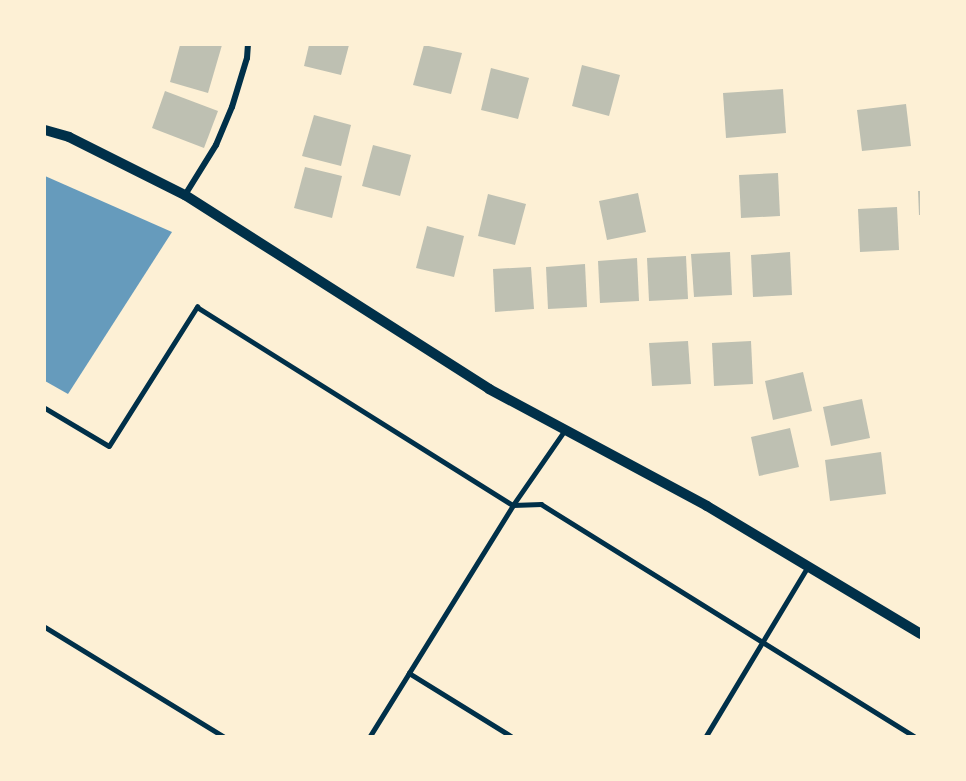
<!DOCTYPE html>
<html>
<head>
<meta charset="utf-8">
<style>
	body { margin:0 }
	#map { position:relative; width:966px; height:781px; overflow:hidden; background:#fdf0d5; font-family:"Titillium Web",sans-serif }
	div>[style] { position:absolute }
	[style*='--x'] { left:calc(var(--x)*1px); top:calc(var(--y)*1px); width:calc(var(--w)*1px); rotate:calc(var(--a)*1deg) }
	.water>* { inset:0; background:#669bbc }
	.building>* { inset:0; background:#bec0b2 }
	.service>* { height:4.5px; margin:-2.25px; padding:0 2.25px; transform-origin:2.25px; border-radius:2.25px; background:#003049 }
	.minor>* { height:6px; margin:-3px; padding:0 3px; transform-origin:3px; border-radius:3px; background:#003049 }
	.tertiary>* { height:10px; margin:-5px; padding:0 5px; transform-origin:5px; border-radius:5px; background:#003049 }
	span { translate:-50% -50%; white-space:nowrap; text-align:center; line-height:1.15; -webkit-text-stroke:6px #fdf0d5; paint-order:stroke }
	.frame { position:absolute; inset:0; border:46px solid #fdf0d5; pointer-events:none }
</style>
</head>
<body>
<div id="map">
	<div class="water">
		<div style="clip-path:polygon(45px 176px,172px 232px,68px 394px,45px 381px)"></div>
	</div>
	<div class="building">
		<div style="clip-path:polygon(180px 45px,222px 45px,208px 93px,170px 82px)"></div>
		<div style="clip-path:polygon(309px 45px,349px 45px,341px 75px,304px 66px)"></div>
		<div style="clip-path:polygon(424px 45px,462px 53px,451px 94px,413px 85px)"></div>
		<div style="clip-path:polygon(582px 65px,620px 75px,609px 116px,572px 106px)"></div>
		<div style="clip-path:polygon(491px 68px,529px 78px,518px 119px,481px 110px)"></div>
		<div style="clip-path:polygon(783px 89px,786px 133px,726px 138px,723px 93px)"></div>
		<div style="clip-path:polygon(165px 91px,218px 111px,204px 148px,152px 128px)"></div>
		<div style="clip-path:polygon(906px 104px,911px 146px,862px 151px,857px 110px)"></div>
		<div style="clip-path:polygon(314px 115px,351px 125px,341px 166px,302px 156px)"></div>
		<div style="clip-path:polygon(373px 145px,411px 155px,400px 196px,362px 186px)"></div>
		<div style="clip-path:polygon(305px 167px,342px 176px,332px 218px,294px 208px)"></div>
		<div style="clip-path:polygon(778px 173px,780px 216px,741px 218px,739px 175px)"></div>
		<div style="clip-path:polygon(918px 191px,921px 191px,921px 215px,919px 215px)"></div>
		<div style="clip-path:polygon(638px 193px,646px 232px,607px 240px,599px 201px)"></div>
		<div style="clip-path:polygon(488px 194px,526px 204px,515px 245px,478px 236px)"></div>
		<div style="clip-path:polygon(897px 207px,899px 250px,860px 252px,858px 209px)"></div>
		<div style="clip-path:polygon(427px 226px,464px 236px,454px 277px,416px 268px)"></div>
		<div style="clip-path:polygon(730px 252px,732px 295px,694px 297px,691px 254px)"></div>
		<div style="clip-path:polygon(790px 252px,792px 295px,753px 297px,751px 255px)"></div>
		<div style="clip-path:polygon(686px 256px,688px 299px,649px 301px,647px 258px)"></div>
		<div style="clip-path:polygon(637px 258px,639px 301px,600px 303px,598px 261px)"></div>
		<div style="clip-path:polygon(585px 264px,587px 307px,548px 309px,546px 267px)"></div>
		<div style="clip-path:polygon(531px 267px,534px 309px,495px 312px,493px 269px)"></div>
		<div style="clip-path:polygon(688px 341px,691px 384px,652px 386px,649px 343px)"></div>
		<div style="clip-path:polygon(751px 341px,753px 384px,714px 386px,712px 343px)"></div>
		<div style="clip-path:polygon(803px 372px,812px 411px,773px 420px,765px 381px)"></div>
		<div style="clip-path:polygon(862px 399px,870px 438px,831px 446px,823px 407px)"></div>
		<div style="clip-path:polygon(790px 428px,799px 467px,759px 476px,751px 437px)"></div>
		<div style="clip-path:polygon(881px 452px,886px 494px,830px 501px,825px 460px)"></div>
	</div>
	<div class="service">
		<div style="--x:45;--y:408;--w:74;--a:30.7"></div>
		<div style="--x:109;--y:446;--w:165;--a:-57.7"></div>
		<div style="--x:197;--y:307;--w:373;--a:32.1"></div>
		<div style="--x:513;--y:505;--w:28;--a:-2"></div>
		<div style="--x:541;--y:504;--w:439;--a:31.9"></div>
		<div style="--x:45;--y:627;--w:209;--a:31.5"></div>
		<div style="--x:409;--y:673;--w:198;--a:-58.2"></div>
		<div style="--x:513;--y:505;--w:91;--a:-55.3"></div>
		<div style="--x:370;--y:736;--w:74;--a:-58.2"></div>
		<div style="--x:409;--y:673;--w:120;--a:31.7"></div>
		<div style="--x:706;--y:736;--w:198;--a:-59"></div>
	</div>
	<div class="minor">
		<div style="--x:185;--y:195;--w:59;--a:-58.2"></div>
		<div style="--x:216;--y:145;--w:41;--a:-67.2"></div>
		<div style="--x:232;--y:107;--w:51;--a:-73"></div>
		<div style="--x:247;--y:58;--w:13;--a:-86"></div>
	</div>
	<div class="tertiary">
		<div style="--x:45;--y:130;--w:25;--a:16"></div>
		<div style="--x:69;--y:137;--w:130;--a:26.6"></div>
		<div style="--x:185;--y:195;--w:361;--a:32.5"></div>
		<div style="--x:489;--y:389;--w:247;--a:28.2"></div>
		<div style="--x:707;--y:506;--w:249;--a:30.9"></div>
	</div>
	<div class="frame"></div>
</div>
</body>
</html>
